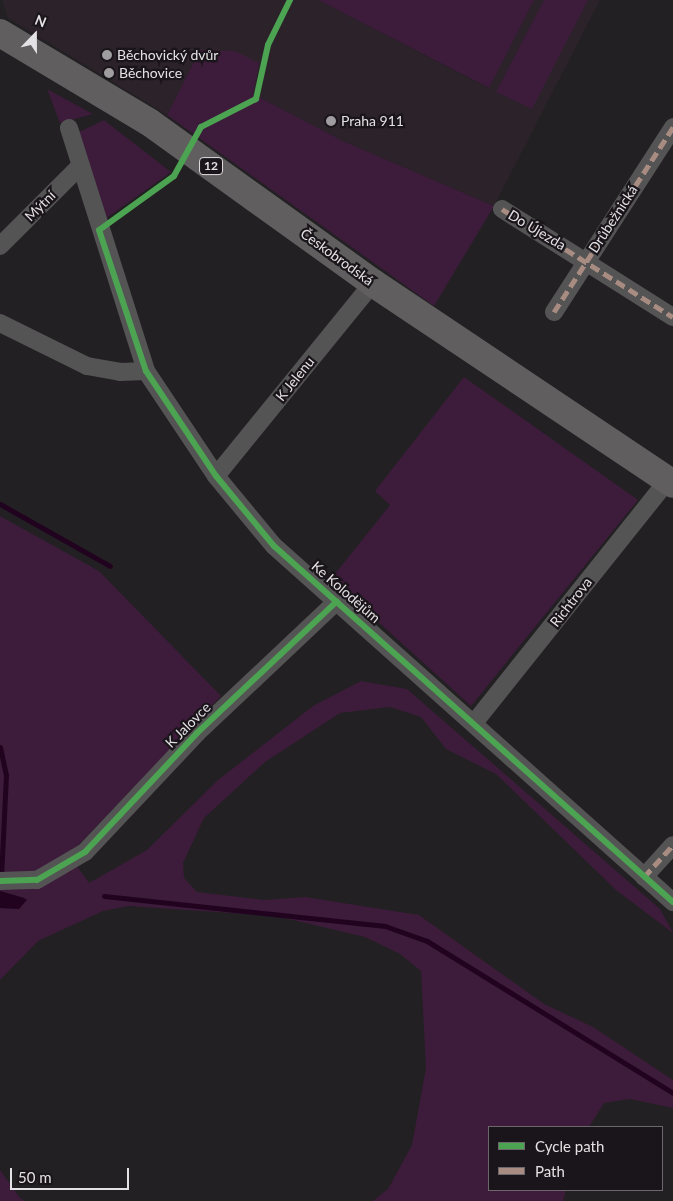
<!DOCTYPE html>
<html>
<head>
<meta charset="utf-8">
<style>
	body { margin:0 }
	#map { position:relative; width:673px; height:1201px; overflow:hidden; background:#222022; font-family:Lato,sans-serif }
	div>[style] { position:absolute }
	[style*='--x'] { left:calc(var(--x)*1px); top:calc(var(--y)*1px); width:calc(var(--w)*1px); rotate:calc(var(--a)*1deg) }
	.built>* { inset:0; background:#2b222a }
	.green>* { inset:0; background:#3c1c3a }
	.water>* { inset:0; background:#210320 }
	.stream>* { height:5px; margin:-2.5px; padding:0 2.5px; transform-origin:2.5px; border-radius:2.5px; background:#210320 }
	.minor>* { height:18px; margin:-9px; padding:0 9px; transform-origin:9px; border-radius:9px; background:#555455 }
	.primary>* { height:28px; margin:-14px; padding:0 14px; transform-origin:14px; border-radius:14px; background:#605e5f }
	.quiet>* { height:5px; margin-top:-2.5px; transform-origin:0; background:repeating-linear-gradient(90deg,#a88b81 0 10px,transparent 0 15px) }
	.cycleway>* { height:6px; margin:-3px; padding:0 3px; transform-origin:3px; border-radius:3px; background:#4ca352 }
	.dots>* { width:14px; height:14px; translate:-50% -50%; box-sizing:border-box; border:2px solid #1a151a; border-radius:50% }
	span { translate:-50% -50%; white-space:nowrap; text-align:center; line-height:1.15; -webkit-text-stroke:4.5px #1a151a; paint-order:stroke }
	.shield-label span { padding:1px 4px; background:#1a151a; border:1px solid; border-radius:4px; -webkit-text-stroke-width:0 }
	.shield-label { font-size:12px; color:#e4e1e4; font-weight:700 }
	.poi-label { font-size:14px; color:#e4e1e4 }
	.left { translate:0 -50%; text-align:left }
	.street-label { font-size:14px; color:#e4e1e4 }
	.legend { position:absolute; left:488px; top:1126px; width:175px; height:65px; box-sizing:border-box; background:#1a151a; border:1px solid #6b676b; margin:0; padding:6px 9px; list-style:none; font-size:15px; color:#e4e1e4 }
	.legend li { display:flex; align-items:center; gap:10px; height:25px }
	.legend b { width:25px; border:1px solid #6b676b }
	.north { position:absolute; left:10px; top:10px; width:50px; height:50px; -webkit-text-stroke:4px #1a151a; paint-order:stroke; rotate:22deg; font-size:14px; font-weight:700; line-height:20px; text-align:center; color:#e4e1e4 }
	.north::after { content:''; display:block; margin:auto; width:18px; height:22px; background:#e4e1e4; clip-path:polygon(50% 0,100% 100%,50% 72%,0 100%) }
	.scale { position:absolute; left:10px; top:1168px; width:119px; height:22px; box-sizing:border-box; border:2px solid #e4e1e4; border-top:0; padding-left:6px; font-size:15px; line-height:18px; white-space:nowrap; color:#e4e1e4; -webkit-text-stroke:4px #1a151a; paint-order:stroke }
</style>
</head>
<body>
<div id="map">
	<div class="built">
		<div style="clip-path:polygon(2px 0,318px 0,488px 88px,534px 0,600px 0,494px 206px,343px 141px,253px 94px,200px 50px,167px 115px,8px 18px)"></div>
	</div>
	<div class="green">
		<div style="clip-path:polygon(318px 0,534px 0,489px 88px)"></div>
		<div style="clip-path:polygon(544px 0,588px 0,532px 109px,496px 92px)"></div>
		<div style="clip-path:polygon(200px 50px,235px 51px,259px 63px,253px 94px,343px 141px,494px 206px,434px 306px,167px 115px)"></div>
		<div style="clip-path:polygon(47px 89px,93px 114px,60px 123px)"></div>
		<div style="clip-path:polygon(104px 120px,171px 172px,105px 219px,77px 133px)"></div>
		<div style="clip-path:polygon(464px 377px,638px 500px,471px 706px,331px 579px,390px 505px,375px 491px)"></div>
		<div style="clip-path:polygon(0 516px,99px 571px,221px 696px,69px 855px,89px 883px,147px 850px,218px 780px,313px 706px,361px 681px,407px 689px,660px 909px,673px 933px,616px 890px,496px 774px,446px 749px,421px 717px,390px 707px,340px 713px,265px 762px,204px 818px,183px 863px,184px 878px,197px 892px,264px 900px,305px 897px,419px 915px,544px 1004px,593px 1027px,673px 1080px,673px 1108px,630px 1099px,604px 1103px,589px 1127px,489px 1127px,489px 1190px,566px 1190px,563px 1201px,373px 1201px,388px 1189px,412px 1145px,426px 1068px,421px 971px,400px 954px,365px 937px,276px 916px,129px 906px,103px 911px,38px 941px,0 980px,0 908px,19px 909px,24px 898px,0 891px)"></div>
		<div style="clip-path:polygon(0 1170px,20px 1198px,25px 1201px,0 1201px)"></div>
	</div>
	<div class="water">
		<div style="clip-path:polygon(0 891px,24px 898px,27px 900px,19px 909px,0 908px)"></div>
	</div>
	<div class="stream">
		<div style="--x:0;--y:504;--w:126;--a:29.4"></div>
		<div style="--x:0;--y:747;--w:29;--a:78"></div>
		<div style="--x:6;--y:775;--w:103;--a:92.8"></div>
		<div style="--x:104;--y:896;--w:283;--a:6.1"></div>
		<div style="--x:385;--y:926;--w:45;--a:19.7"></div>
		<div style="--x:427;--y:941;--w:289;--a:31.7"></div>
	</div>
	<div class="minor">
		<div style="--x:69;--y:128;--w:255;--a:72.4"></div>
		<div style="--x:146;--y:371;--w:126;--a:56.3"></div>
		<div style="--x:216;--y:476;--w:91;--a:50.4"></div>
		<div style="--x:274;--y:546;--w:535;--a:41.74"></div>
		<div style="--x:502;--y:209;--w:202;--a:32.3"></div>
		<div style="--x:0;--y:246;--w:112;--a:-45"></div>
		<div style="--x:554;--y:312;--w:220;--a:-57.2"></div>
		<div style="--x:0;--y:323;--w:97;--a:26.3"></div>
		<div style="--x:87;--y:366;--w:34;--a:10"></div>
		<div style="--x:120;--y:372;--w:26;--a:-2"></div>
		<div style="--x:216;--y:476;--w:249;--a:-50.9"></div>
		<div style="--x:474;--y:723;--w:310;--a:-51.4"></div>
		<div style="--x:644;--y:877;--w:43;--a:-47.8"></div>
		<div style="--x:0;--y:881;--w:37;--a:-2"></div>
		<div style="--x:37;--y:880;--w:56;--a:-30.3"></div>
		<div style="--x:85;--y:852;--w:163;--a:-46.7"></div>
		<div style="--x:197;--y:733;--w:192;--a:-43.3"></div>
	</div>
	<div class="primary">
		<div style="--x:0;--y:33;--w:174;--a:30.9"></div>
		<div style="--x:149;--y:122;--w:276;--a:35.7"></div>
		<div style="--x:373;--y:283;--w:361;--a:33.8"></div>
	</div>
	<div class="quiet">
		<div style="--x:502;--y:209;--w:202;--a:32.3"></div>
		<div style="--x:554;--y:312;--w:220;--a:-57.2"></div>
		<div style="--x:644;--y:877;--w:43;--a:-47.8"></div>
	</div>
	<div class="cycleway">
		<div style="--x:290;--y:0;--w:50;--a:116.1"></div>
		<div style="--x:268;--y:45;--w:55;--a:102.5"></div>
		<div style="--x:256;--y:99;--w:62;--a:153"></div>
		<div style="--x:201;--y:127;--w:56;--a:118.9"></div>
		<div style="--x:174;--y:176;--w:92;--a:144.2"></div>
		<div style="--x:99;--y:230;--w:149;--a:71.6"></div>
		<div style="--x:146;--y:371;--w:126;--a:56.3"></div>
		<div style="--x:216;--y:476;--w:91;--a:50.4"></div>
		<div style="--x:274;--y:546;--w:535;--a:41.74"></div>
		<div style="--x:0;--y:881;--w:37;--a:-2"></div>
		<div style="--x:37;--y:880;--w:56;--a:-30.3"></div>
		<div style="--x:85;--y:852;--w:163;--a:-46.7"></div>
		<div style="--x:197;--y:733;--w:192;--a:-43.3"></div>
	</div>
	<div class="dots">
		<div style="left:107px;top:55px;background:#a09da0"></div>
		<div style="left:109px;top:73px;background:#a09da0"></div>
		<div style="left:331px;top:121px;background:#a09da0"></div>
	</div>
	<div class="shield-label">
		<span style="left:211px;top:166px">12</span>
	</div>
	<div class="poi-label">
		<span class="left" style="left:117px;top:55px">Běchovický dvůr</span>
		<span class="left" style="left:119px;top:73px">Běchovice</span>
		<span class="left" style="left:341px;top:121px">Praha 911</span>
	</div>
	<div class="street-label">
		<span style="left:40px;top:206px;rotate:-45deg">Mýtní</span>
		<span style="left:613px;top:219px;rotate:-57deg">Drůbežnická</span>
		<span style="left:537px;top:230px;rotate:31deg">Do Újezda</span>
		<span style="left:337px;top:257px;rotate:36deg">Českobrodská</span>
		<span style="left:295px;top:379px;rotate:-51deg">K Jelenu</span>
		<span style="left:346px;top:592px;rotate:41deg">Ke Kolodějům</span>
		<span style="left:571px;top:602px;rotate:-52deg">Richtrova</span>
		<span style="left:188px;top:725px;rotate:-45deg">K Jalovce</span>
	</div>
	<ul class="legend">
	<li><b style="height:6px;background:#4ca352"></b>Cycle path</li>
	<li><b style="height:6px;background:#a88b81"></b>Path</li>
	</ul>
	<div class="north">N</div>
	<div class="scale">50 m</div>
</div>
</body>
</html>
